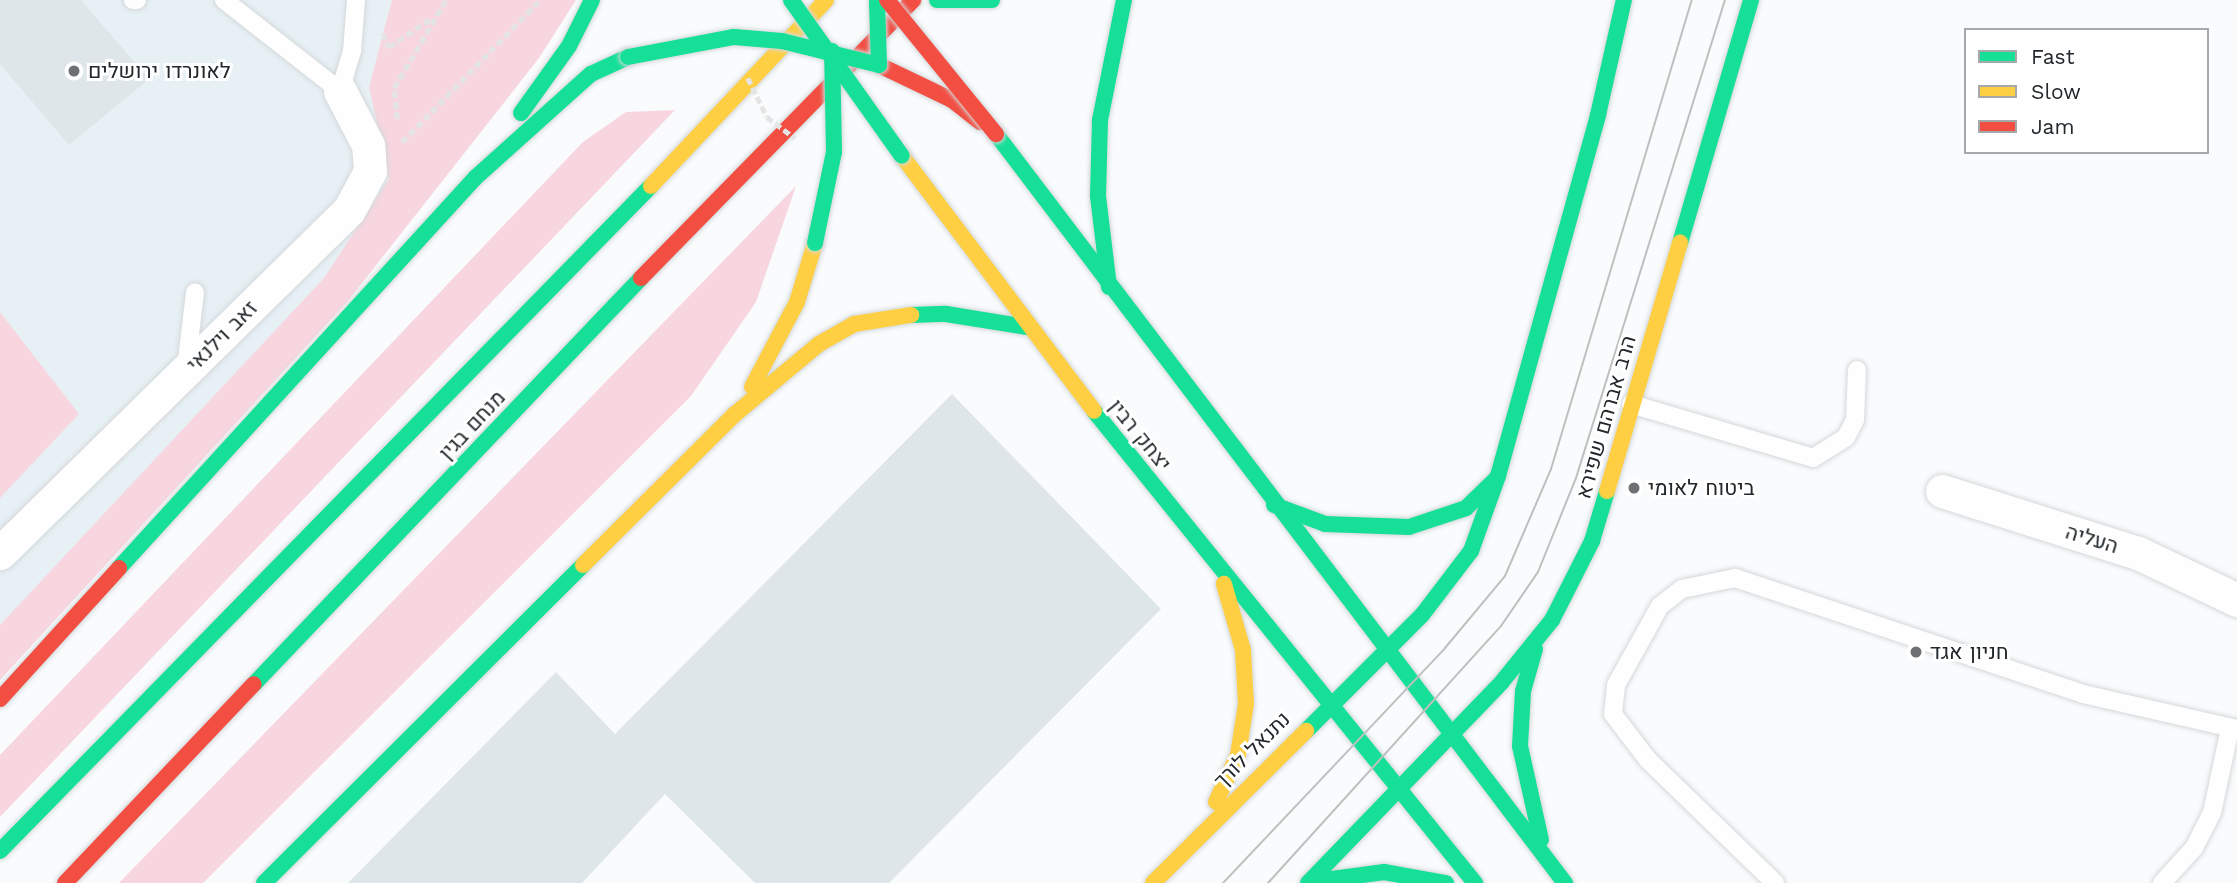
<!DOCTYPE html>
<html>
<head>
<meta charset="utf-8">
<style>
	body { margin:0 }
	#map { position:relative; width:2237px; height:883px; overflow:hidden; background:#f9fbfc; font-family:"Work Sans",Heebo,sans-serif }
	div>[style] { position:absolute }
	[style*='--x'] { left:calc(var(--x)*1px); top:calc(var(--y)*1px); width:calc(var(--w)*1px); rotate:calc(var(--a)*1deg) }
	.built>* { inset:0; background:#e7f0f5 }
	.green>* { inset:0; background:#f7d6df }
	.building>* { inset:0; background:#dee6ea }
	.path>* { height:4.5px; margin-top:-2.25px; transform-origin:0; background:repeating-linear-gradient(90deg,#e4e4e4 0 7px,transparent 0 10.5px) }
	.roads { filter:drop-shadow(0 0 2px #d4d8da) drop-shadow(0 0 2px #d4d8da) }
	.lane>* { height:18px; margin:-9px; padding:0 9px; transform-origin:9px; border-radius:9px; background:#fefeff }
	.street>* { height:33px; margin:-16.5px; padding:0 16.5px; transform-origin:16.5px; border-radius:16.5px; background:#fefeff }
	.fast>* { height:16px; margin:-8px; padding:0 8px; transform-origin:8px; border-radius:8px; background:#16e098 }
	.slow>* { height:16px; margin:-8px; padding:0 8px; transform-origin:8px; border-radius:8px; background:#ffcf43 }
	.jam>* { height:16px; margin:-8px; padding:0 8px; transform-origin:8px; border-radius:8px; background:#f24e42 }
	.tram>* { height:2px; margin:-1px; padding:0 1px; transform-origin:1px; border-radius:1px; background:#bebfbf }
	.path-bridge>* { height:4.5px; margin-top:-2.25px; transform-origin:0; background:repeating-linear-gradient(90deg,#e4e4e4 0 7px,transparent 0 10.5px) }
	.bridges { filter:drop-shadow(0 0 2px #d4d8da) drop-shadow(0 0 2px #d4d8da) }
	.fast-bridge>* { height:16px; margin:-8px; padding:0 8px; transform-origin:8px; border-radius:8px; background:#16e098 }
	.jam-bridge>* { height:16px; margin:-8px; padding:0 8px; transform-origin:8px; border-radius:8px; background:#f24e42 }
	.dots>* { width:19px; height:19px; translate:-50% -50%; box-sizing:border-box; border:4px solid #fff; border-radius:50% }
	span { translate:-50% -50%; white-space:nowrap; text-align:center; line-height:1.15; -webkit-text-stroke:6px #fff; paint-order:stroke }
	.poi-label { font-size:21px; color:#21272a }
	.left { translate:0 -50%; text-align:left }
	.street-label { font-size:21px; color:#21272a }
	.legend { position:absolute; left:1964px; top:28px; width:245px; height:126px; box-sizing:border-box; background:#fff; border:2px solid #a6a9aa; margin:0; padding:9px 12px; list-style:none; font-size:21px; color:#21272a }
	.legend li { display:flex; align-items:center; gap:14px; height:35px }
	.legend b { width:35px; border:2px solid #a6a9aa }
</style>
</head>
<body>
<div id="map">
	<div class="built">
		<div style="clip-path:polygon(0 0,553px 0,536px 36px,0 663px)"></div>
	</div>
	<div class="green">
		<div style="clip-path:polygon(392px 0,576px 0,539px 58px,348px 301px,0 680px,0 625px,324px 278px,389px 179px,369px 87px)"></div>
		<div style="clip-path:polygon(675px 110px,0 817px,0 755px,541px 186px,583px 142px,626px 112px)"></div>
		<div style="clip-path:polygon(796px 186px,756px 302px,691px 396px,203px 883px,119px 883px)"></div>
		<div style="clip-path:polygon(0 312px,79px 414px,0 498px)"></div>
	</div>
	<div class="building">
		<div style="clip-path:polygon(0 0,81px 0,149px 79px,69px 145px,0 64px)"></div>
		<div style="clip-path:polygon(952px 394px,1161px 609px,889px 883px,755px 883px,665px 794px,582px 883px,348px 883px,556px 672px,615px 734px)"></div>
	</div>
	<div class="path">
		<div style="--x:383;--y:33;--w:15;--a:67"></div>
		<div style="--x:389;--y:47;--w:50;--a:-34.3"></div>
		<div style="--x:397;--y:119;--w:31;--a:-96"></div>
		<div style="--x:394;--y:88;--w:102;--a:-59.4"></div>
		<div style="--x:402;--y:142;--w:198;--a:-45.8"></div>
	</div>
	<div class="roads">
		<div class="lane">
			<div style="--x:133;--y:0;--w:4;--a:0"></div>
			<div style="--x:224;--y:0;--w:147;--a:38.1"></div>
			<div style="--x:340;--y:91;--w:42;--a:-73.3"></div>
			<div style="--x:352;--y:51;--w:51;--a:-85.5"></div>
			<div style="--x:186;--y:368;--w:76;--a:-83.2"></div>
			<div style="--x:1631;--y:404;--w:190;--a:16.5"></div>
			<div style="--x:1813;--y:458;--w:39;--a:-32"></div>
			<div style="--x:1846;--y:437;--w:19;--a:-62"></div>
			<div style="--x:1855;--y:420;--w:50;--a:-87.7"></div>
			<div style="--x:1775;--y:883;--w:177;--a:-135.9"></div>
			<div style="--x:1648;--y:760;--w:58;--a:-127.3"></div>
			<div style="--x:1613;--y:714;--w:29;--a:-84"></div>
			<div style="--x:1616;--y:685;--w:90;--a:-60.9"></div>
			<div style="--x:1660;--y:606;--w:28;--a:-38"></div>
			<div style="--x:1682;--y:589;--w:54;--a:-11.7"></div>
			<div style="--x:1735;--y:578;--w:367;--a:18.4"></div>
			<div style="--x:2083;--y:694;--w:158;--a:12.8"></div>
			<div style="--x:2162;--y:883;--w:47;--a:-47.6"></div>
			<div style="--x:2194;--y:848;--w:39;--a:-63"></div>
			<div style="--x:2212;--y:813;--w:87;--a:-78"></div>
		</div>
		<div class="street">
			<div style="--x:1942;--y:491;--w:206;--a:17.6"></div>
			<div style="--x:2138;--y:553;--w:110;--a:25.4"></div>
			<div style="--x:0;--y:553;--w:489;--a:-44.5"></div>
			<div style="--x:349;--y:210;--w:44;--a:-61.7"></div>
			<div style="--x:370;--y:171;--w:26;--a:-94"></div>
			<div style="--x:368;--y:145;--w:61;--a:-117.4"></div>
		</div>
		<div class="fast">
			<div style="--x:937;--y:0;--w:55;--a:0"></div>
			<div style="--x:521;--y:113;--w:82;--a:-54.4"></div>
			<div style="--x:569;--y:46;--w:51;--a:-63.4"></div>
			<div style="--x:996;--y:134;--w:941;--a:52.78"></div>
			<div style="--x:1680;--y:243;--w:253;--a:-73.7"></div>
			<div style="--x:1109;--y:287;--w:92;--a:-96.9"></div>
			<div style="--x:1098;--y:196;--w:76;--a:-88.5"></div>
			<div style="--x:1100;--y:120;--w:122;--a:-78.7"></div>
			<div style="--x:911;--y:315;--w:35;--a:-2"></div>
			<div style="--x:946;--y:314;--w:81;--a:9.2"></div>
			<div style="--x:1094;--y:411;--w:607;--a:51.09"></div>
			<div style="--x:1274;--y:505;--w:54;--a:20.4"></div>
			<div style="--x:1325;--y:524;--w:84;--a:2"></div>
			<div style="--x:1409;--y:527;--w:60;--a:-18.4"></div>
			<div style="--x:1466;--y:508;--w:43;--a:-44.1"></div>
			<div style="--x:119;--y:568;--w:528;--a:-47.61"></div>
			<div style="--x:475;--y:178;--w:156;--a:-41.9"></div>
			<div style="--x:591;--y:74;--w:41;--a:-24.7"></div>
			<div style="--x:1535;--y:649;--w:44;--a:105.9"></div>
			<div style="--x:1523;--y:691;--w:55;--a:93.1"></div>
			<div style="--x:1520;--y:746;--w:96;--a:77.4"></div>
			<div style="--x:254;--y:684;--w:561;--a:-46.37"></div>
			<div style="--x:1306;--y:731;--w:164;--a:-45"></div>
			<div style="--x:1422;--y:615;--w:81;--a:-52.6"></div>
			<div style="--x:1471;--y:551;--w:80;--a:-70.2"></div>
			<div style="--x:1498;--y:476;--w:375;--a:-74.5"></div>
			<div style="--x:1598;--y:115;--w:118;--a:-77.3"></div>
			<div style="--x:0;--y:851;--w:931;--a:-45.61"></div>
			<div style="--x:1309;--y:882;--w:76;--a:-7.6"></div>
			<div style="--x:1384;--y:872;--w:63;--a:10.1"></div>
			<div style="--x:264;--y:883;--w:450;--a:-44.9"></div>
			<div style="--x:1308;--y:883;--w:278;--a:-46"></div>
			<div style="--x:1501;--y:683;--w:81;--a:-51"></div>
			<div style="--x:1552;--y:620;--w:89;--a:-63.1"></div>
			<div style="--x:1592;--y:541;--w:52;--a:-73.3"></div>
		</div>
		<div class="slow">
			<div style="--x:902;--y:156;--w:319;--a:53"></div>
			<div style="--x:651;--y:186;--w:255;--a:-46.7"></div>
			<div style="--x:752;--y:387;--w:96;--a:-62.1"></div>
			<div style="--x:797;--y:302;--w:62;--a:-73"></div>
			<div style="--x:1607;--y:491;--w:259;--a:-73.6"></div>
			<div style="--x:583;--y:565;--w:213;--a:-44.8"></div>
			<div style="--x:734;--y:415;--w:111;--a:-39.9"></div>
			<div style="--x:819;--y:344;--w:40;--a:-29.7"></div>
			<div style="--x:854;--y:324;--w:58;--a:-9"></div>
			<div style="--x:1216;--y:802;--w:52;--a:-64.9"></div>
			<div style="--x:1238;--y:755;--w:52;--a:-81.1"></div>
			<div style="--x:1246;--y:704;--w:54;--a:-93.2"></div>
			<div style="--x:1243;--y:650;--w:69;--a:-106.1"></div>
			<div style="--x:1153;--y:883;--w:216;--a:-44.8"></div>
		</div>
		<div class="jam">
			<div style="--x:879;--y:65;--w:81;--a:25.6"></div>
			<div style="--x:952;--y:100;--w:36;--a:38"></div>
			<div style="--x:641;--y:278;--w:389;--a:-45.6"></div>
			<div style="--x:0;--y:699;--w:177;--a:-47.7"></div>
			<div style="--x:65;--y:883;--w:274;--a:-46.5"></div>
		</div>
	</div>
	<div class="tram">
		<div style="--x:1223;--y:883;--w:323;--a:-46.6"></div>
		<div style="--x:1445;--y:648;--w:94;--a:-50.2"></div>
		<div style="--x:1505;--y:576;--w:116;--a:-66.7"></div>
		<div style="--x:1551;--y:469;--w:490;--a:-73.3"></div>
		<div style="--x:1268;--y:883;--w:347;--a:-47.8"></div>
		<div style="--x:1501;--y:626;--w:65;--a:-55.6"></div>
		<div style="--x:1538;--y:572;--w:101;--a:-68"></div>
		<div style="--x:1576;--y:478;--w:501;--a:-72.69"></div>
	</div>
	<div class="path-bridge">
		<div style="--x:748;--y:78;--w:43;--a:64"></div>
		<div style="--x:767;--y:117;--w:35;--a:37"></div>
	</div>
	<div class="bridges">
		<div class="fast-bridge">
			<div style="--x:791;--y:0;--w:191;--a:54.6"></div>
			<div style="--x:628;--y:57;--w:108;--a:-10.7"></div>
			<div style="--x:734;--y:37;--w:48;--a:4.8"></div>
			<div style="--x:782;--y:41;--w:100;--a:13.9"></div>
			<div style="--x:879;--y:65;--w:65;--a:-91.8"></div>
			<div style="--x:815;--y:243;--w:93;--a:-78.2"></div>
			<div style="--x:834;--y:152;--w:101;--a:-91.1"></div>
		</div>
		<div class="jam-bridge">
			<div style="--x:887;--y:0;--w:173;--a:50.9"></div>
		</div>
	</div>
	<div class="dots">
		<div style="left:74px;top:71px;background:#6d7174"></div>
		<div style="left:1634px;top:488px;background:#6d7174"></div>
		<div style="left:1916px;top:652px;background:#6d7174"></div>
	</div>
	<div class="poi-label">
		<span class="left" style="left:88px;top:71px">לאונרדו ירושלים</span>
		<span class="left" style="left:1648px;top:488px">ביטוח לאומי</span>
		<span class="left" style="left:1930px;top:652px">חניון אגד</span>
	</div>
	<div class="street-label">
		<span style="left:222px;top:336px;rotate:-45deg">זאב וילנאי</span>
		<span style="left:1606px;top:417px;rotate:-74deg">הרב אברהם שפירא</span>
		<span style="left:472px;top:425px;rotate:-47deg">מנחם בגין</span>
		<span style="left:1140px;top:435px;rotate:51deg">יצחק רבין</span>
		<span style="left:2092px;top:539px;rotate:17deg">העליה</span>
		<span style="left:1252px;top:750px;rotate:-45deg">נתנאל לורך</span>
	</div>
	<ul class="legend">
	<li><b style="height:9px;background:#16e098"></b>Fast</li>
	<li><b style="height:9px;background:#ffcf43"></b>Slow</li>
	<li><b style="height:9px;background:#f24e42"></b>Jam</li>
	</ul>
</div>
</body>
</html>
